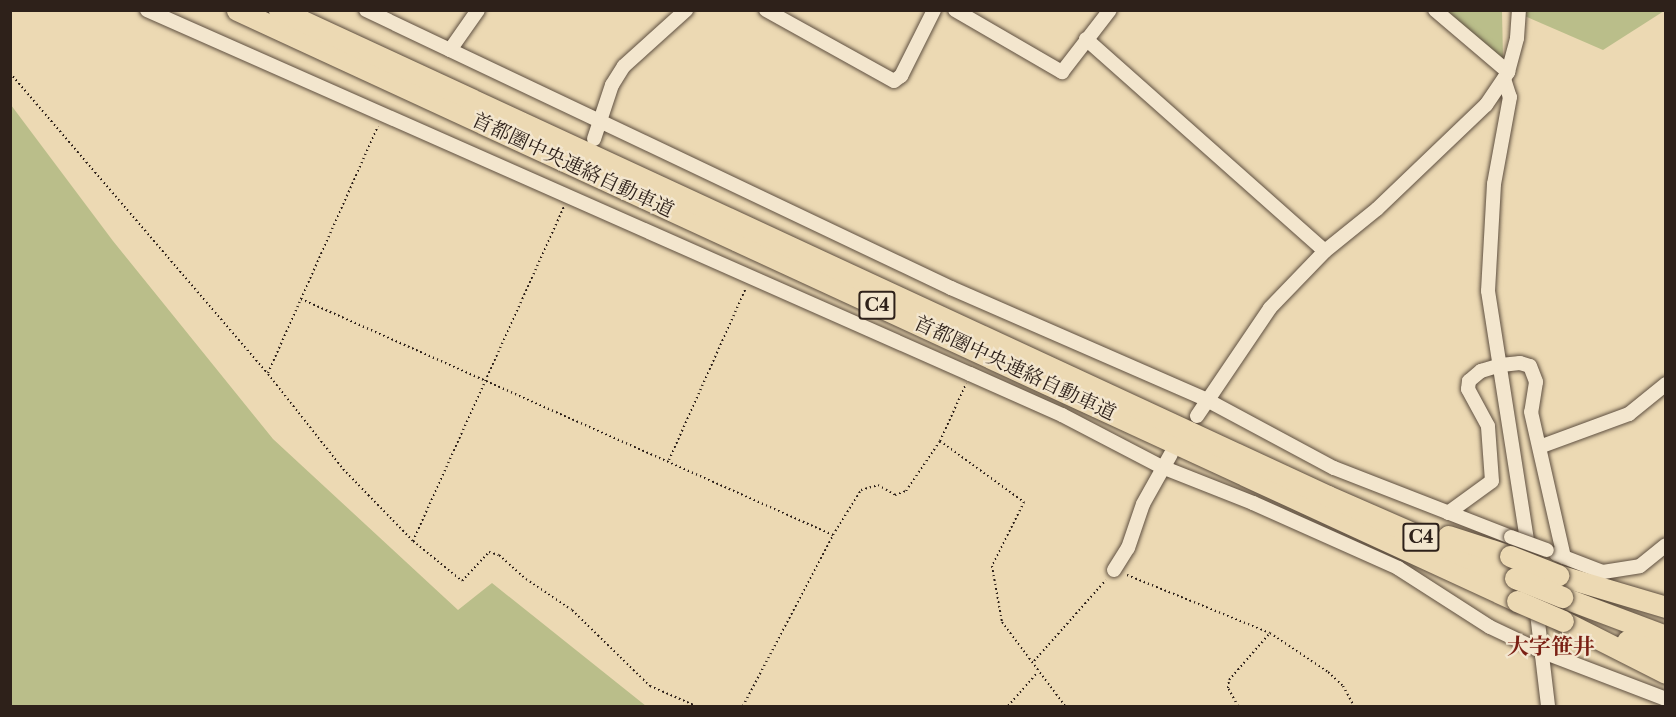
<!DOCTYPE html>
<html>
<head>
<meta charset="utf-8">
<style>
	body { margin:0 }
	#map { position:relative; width:1676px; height:717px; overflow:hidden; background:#ecd9b3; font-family:"Libre Caslon Text","Noto Serif JP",serif }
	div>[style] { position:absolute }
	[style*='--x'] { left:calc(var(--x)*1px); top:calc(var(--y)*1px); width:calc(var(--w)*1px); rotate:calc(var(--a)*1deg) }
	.green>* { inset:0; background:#babe8a }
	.path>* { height:2px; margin-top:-1px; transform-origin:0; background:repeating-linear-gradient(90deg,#2e211a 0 1.5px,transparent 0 4.5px) }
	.roads { filter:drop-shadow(0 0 2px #5e4f40) drop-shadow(0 0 2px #5e4f40) }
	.minor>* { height:14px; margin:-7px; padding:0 7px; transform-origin:7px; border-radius:7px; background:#f3e6ce }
	.highway>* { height:21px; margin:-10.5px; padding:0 10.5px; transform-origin:10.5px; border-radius:10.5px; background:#ecd9b3 }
	.bridges { filter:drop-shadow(0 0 2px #5e4f40) drop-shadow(0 0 2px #5e4f40) }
	.minor-bridge>* { height:14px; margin:-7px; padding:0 7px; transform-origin:7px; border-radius:7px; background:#f3e6ce }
	.highway-bridge>* { height:21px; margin:-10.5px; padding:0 10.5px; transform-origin:10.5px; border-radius:10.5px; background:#ecd9b3 }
	span { translate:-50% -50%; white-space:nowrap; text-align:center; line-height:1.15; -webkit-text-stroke:4.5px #f3e6ce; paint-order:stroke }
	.shield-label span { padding:2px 4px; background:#f3e6ce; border:2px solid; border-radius:4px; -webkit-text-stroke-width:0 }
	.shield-label { font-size:18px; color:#2e211a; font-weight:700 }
	.street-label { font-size:20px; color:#2e211a }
	.quarter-label { font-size:22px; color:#7a1f14; font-weight:700 }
	.frame { position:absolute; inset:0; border:12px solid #2e211a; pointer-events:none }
</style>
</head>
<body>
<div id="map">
	<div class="green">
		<div style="clip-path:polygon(1442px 11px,1502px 11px,1503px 59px)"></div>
		<div style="clip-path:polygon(1513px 11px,1664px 11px,1603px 50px)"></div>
		<div style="clip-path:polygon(11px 105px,113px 241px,273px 439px,458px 610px,492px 583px,646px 706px,11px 706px)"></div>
	</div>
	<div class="path">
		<div style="--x:10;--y:73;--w:396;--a:49.4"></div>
		<div style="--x:268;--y:374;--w:121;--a:51.7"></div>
		<div style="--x:343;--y:469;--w:100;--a:45.8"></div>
		<div style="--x:413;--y:541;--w:63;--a:39.2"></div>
		<div style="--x:462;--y:581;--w:40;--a:-47"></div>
		<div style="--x:489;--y:552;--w:10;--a:17"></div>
		<div style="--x:499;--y:555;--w:36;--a:42"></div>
		<div style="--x:526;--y:579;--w:55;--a:34"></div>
		<div style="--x:572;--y:610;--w:109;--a:44.3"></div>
		<div style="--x:650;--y:686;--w:50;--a:23.5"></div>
		<div style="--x:301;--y:299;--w:582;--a:23.92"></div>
		<div style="--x:268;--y:373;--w:270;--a:-66"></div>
		<div style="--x:940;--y:441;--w:104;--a:36"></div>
		<div style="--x:1024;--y:502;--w:72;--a:116.6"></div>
		<div style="--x:992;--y:566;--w:57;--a:79.9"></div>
		<div style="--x:1002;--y:622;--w:105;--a:53.1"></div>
		<div style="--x:669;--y:460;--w:188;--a:-65.9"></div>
		<div style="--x:413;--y:541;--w:367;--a:-65.7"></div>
		<div style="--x:1127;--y:575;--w:154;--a:22.1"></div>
		<div style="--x:1270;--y:633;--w:70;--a:33.9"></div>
		<div style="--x:1328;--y:672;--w:21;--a:43"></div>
		<div style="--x:1343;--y:686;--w:23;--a:61"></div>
		<div style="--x:1034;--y:661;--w:108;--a:-48.4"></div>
		<div style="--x:743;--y:706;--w:193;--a:-62.2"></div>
		<div style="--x:833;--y:535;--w:53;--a:-58.1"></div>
		<div style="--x:861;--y:490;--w:18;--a:-16"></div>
		<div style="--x:878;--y:485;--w:20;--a:30"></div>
		<div style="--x:895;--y:495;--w:12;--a:-20"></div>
		<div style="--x:906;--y:491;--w:60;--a:-55.8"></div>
		<div style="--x:940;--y:441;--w:63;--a:-65.5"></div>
		<div style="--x:1008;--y:706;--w:44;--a:-48.7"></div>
		<div style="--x:1238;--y:706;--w:21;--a:-119"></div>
		<div style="--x:1228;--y:688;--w:8;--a:-83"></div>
		<div style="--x:1229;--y:680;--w:62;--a:-48.9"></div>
	</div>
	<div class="roads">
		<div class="minor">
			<div style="--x:147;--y:10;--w:900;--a:23.86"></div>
			<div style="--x:970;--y:374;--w:101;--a:24"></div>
			<div style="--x:1062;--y:415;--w:113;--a:27.5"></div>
			<div style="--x:1162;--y:467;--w:98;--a:21.6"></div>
			<div style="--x:1253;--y:503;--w:159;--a:24.1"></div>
			<div style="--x:1398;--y:568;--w:109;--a:32.7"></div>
			<div style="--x:1490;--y:627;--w:59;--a:25.3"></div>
			<div style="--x:1543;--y:652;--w:132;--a:20.9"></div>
			<div style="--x:366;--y:10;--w:648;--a:25.42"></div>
			<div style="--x:951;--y:288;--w:279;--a:23.6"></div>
			<div style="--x:1207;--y:400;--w:144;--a:28.2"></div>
			<div style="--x:1334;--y:468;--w:190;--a:21.3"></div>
			<div style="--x:766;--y:10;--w:146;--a:29"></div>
			<div style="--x:894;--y:81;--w:9;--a:-36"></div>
			<div style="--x:901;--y:76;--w:74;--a:-63.4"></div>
			<div style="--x:955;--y:10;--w:124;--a:30.1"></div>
			<div style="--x:1062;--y:72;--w:78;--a:-52.3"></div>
			<div style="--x:1435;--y:10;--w:96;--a:40.3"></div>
			<div style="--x:1086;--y:39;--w:319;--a:41.6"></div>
			<div style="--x:450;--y:50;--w:49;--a:-55"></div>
			<div style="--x:1504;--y:79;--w:19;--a:72"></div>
			<div style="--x:1510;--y:97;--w:88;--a:100.4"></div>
			<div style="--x:1494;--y:184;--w:107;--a:93.2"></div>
			<div style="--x:1488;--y:291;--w:266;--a:81.1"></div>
			<div style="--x:594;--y:139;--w:57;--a:-71.6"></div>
			<div style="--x:612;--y:85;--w:22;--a:-58"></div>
			<div style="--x:624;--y:66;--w:84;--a:-42.1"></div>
			<div style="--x:1197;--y:416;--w:130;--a:-55.9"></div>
			<div style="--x:1270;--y:308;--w:79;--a:-46"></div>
			<div style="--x:1325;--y:251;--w:67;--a:-38.9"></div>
			<div style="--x:1377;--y:209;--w:151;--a:-43.7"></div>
			<div style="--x:1486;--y:105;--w:40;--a:-56"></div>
			<div style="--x:1508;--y:72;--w:35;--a:-75"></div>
			<div style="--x:1517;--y:38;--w:28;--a:-86"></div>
			<div style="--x:1542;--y:446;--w:93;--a:-20.2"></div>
			<div style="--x:1629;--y:414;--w:48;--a:-39"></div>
			<div style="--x:1448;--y:513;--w:54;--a:-36"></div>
			<div style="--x:1492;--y:481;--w:55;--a:-94.2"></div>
			<div style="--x:1488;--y:426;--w:42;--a:-118.4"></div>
			<div style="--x:1468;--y:389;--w:8;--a:-83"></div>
			<div style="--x:1469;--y:381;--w:16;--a:-40"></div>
			<div style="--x:1481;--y:371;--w:21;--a:-17"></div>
			<div style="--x:1501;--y:365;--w:19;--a:-6"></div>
			<div style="--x:1520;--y:363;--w:10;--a:17"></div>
			<div style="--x:1530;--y:366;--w:17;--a:69"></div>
			<div style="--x:1536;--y:382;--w:30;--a:99"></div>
			<div style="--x:1531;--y:412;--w:149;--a:77.2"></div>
			<div style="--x:1556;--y:554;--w:50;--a:21"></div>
			<div style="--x:1603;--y:572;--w:37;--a:-9"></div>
			<div style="--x:1640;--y:566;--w:33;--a:-39"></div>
			<div style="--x:1114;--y:570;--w:26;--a:-58"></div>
			<div style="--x:1128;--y:548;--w:46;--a:-71.2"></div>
			<div style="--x:1143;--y:504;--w:57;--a:-60.8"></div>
			<div style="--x:1536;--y:605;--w:102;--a:83.2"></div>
		</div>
		<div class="highway">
			<div style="--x:237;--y:10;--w:1410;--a:24.78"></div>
			<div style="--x:279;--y:10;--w:1156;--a:24.86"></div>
			<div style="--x:1328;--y:496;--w:204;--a:23.7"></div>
			<div style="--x:1448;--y:536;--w:65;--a:17.9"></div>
			<div style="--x:1558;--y:575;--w:113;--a:16.5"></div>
			<div style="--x:1562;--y:597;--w:111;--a:20.6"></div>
			<div style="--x:1563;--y:621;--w:115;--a:26.8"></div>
			<div style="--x:1627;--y:641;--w:41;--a:19.7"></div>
		</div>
	</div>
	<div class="bridges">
		<div class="minor-bridge">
			<div style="--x:1511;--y:537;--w:38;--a:20"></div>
		</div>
		<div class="highway-bridge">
			<div style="--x:1510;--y:556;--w:52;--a:21.6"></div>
			<div style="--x:1515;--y:578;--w:51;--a:22"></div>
			<div style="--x:1517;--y:601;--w:50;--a:23.5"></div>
		</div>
	</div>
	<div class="shield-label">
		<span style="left:877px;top:305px">C4</span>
		<span style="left:1421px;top:537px">C4</span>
	</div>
	<div class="street-label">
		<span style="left:573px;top:165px;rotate:25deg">首都圏中央連絡自動車道</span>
		<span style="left:1015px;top:368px;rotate:25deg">首都圏中央連絡自動車道</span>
	</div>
	<div class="quarter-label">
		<span style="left:1551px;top:647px">大字笹井</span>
	</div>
	<div class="frame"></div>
</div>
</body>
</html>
